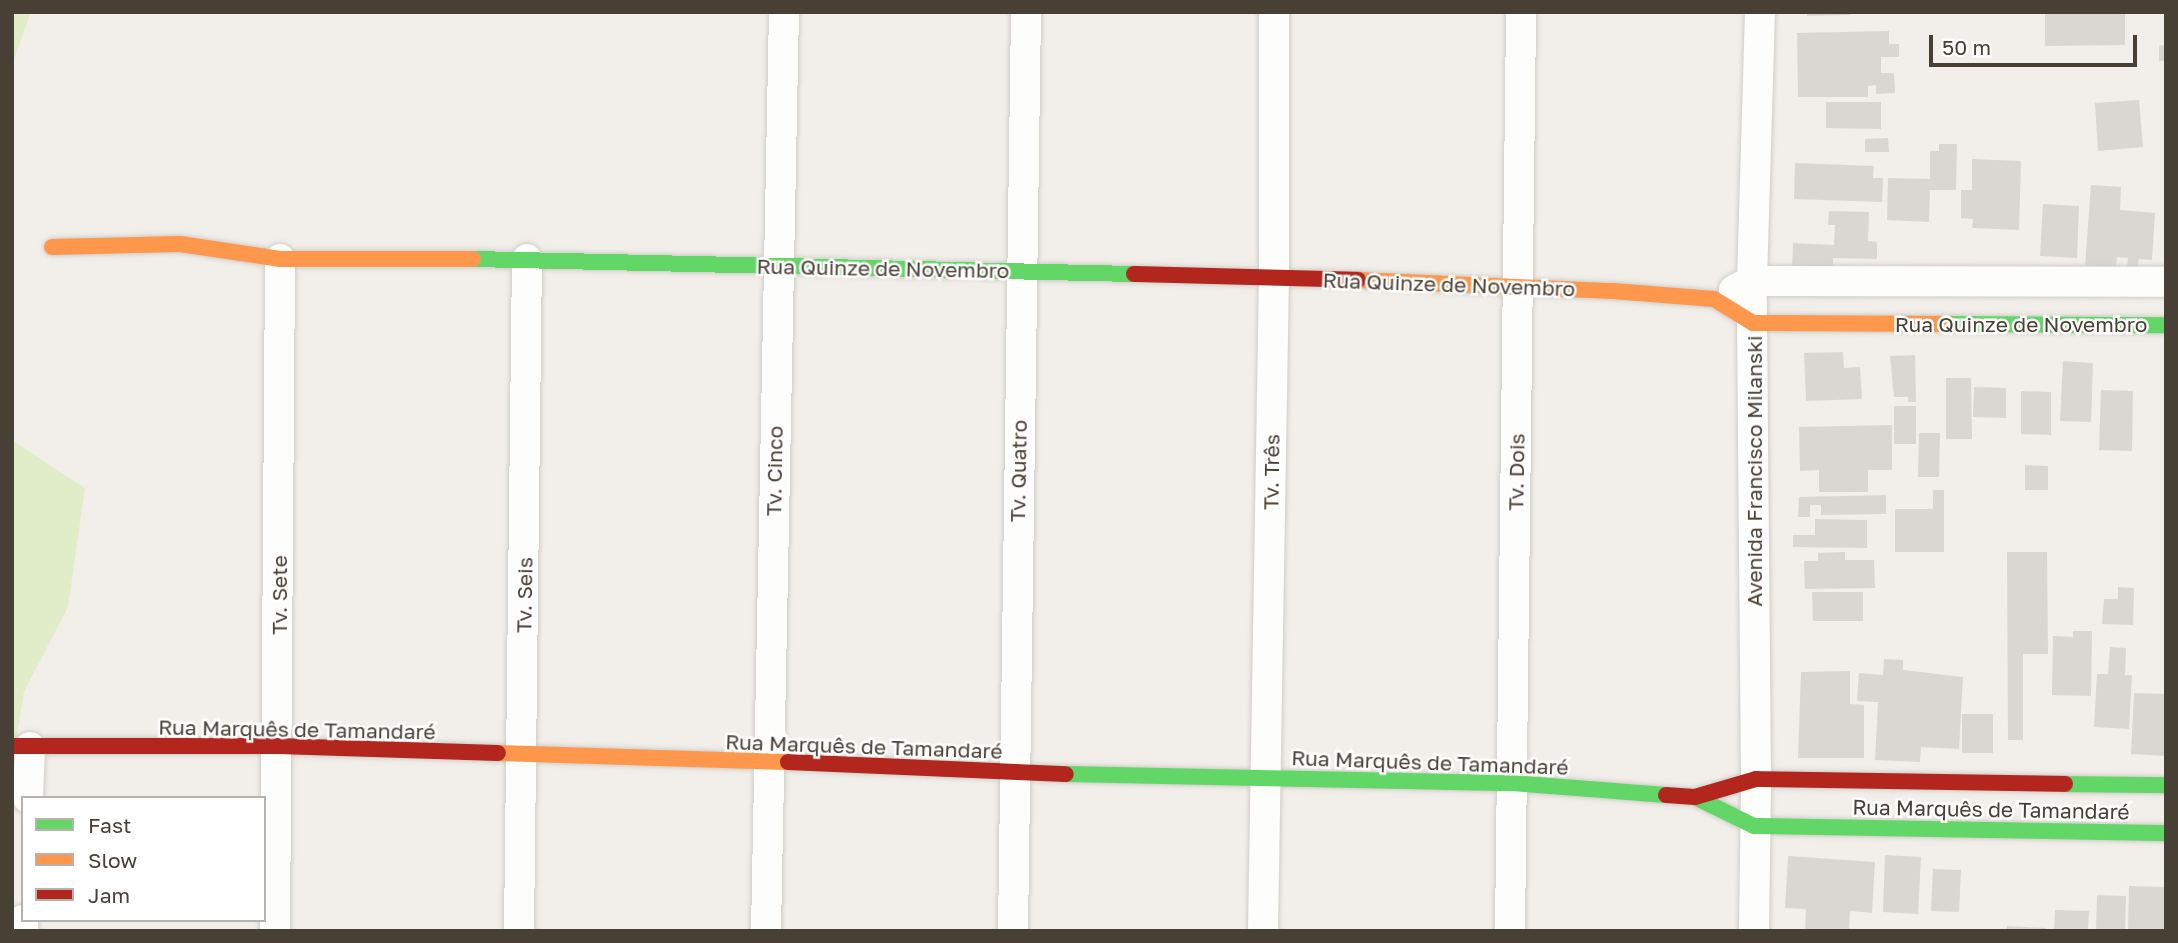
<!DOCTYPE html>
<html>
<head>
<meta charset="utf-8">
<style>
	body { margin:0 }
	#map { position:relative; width:2178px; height:943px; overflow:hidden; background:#f2efea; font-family:"Golos Text",sans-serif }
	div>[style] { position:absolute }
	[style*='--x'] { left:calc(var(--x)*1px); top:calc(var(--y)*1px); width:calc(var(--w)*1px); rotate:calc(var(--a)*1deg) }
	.green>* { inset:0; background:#e0edc8 }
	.building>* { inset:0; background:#dad6d1 }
	.roads { filter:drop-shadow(0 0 2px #d0cdc8) drop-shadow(0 0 2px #d0cdc8) }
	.street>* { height:30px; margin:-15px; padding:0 15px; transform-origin:15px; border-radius:15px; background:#fdfdfc }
	.fast>* { height:16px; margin:-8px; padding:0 8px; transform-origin:8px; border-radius:8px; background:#63d668 }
	.slow>* { height:16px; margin:-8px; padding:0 8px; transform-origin:8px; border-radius:8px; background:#ff974d }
	.jam>* { height:16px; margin:-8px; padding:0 8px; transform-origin:8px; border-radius:8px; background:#b3261e }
	span { translate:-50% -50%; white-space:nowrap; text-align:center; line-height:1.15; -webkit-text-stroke:5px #fff; paint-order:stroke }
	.street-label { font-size:21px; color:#494035 }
	.frame { position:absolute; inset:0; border:14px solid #494035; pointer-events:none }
	.legend { position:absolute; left:21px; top:796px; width:245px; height:126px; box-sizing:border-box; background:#fff; border:2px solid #b6b3ae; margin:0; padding:9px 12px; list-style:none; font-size:21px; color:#494035 }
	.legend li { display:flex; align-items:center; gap:14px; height:35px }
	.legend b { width:35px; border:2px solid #b6b3ae }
	.scale { position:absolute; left:1929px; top:35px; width:208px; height:32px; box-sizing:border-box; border:4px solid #494035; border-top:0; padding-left:9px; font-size:21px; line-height:24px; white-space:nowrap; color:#494035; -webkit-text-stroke:5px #fff; paint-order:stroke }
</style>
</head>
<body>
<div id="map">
	<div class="green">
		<div style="clip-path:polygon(12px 12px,31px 12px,12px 65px)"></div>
		<div style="clip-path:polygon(12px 440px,85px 488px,68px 607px,24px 692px,12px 767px)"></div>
	</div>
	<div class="building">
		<div style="clip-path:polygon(1807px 12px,1850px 12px,1850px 15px,1807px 16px)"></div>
		<div style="clip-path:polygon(2045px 12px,2125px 12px,2125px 45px,2045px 46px)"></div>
		<div style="clip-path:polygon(1889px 31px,1889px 44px,1899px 44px,1899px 57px,1881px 57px,1881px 73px,1894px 73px,1895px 93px,1876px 94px,1876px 85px,1868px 86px,1868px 97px,1798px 97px,1797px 33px)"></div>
		<div style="clip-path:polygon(2159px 45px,2166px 46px,2166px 61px,2159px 61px)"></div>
		<div style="clip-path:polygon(2139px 100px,2143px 147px,2098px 151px,2095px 103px)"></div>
		<div style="clip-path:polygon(1826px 102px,1881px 102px,1881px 129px,1826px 128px)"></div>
		<div style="clip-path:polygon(1888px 138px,1889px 152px,1865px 152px,1865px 139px)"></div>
		<div style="clip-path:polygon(1939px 144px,1957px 144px,1956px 190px,1930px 190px,1929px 222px,1887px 220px,1888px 178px,1930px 179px,1930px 151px,1939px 151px)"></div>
		<div style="clip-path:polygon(1972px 159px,2021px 161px,2019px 230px,1972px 228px,1973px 219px,1961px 218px,1961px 190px,1972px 190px)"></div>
		<div style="clip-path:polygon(1795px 163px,1874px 166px,1873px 178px,1883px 178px,1882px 202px,1794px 199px)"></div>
		<div style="clip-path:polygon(2091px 185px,2121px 187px,2120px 210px,2155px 213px,2152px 260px,2139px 259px,2137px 268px,2127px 268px,2128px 258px,2117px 257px,2116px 268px,2085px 266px)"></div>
		<div style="clip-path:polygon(2043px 204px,2079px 206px,2077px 258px,2040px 256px)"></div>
		<div style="clip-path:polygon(1829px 211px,1869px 212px,1868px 241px,1877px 242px,1877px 259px,1833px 258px,1833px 272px,1792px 271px,1793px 243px,1834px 245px,1835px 225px,1828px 225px)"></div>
		<div style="clip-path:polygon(1843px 352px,1844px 368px,1860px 367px,1862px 399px,1806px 401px,1804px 353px)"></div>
		<div style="clip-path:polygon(1915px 355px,1916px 402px,1908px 402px,1908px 397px,1894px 397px,1890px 356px)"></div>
		<div style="clip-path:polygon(2063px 361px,2093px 363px,2091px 422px,2060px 421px)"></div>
		<div style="clip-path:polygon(1946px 378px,1971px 378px,1972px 439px,1946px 439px)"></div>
		<div style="clip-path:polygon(1974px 387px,2006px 388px,2006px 418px,1973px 417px)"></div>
		<div style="clip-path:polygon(2101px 390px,2133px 391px,2132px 451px,2099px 450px)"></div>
		<div style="clip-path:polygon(2021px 391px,2051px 392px,2051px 435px,2021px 434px)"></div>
		<div style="clip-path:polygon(1894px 406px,1916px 406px,1916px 444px,1894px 444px)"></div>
		<div style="clip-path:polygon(1892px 425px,1892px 470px,1868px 470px,1868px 492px,1819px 492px,1819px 470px,1800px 471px,1799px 427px)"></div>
		<div style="clip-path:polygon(1919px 433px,1940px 433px,1939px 477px,1918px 477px)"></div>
		<div style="clip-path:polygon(2025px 465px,2048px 466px,2048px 490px,2025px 490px)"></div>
		<div style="clip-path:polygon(1933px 490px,1944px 490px,1944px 552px,1895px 552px,1895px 509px,1933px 509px)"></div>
		<div style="clip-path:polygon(1886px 495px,1886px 514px,1821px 515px,1821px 505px,1810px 505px,1810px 517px,1798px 517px,1799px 497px)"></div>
		<div style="clip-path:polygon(1815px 519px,1867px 520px,1867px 548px,1793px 547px,1793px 535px,1815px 535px)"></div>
		<div style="clip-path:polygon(1845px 552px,1845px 560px,1874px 560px,1875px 588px,1805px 589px,1804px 561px,1818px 561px,1818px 553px)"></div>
		<div style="clip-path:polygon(2007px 552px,2047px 552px,2048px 654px,2023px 654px,2023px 740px,2008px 740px)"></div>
		<div style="clip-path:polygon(2118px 587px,2134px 588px,2133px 625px,2102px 624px,2104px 599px,2118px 599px)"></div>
		<div style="clip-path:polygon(1812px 592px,1863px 592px,1863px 621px,1813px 621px)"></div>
		<div style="clip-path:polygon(2073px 631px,2092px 631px,2091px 696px,2052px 695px,2053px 636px,2073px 637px)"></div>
		<div style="clip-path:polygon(2110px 647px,2126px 648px,2125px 675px,2132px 675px,2129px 729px,2094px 727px,2097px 674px,2108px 674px)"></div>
		<div style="clip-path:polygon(1884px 659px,1903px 660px,1903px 670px,1963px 677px,1959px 749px,1921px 747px,1920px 762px,1875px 760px,1878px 702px,1857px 701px,1859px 673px,1883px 675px)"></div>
		<div style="clip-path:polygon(1850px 671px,1850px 704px,1864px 705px,1864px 758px,1798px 758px,1801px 672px)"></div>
		<div style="clip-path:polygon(2134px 693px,2166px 694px,2166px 756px,2131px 754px)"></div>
		<div style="clip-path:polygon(1962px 714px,1993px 714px,1993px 753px,1962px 753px)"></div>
		<div style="clip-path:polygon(1885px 855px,1921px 857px,1918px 914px,1883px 912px)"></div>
		<div style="clip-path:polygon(1788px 856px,1875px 862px,1872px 913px,1850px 911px,1849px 931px,1805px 931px,1806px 909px,1785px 908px)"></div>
		<div style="clip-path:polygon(1933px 869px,1961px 870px,1959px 912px,1931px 911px)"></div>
		<div style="clip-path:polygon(2129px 886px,2166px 887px,2166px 931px,2128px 931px)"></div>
		<div style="clip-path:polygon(2097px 895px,2126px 896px,2125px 931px,2096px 931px)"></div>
		<div style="clip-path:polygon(2055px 910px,2089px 911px,2088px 931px,2054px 931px)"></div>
		<div style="clip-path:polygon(2007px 926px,2046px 928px,2046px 931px,2007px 931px)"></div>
	</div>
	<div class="roads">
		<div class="street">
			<div style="--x:1734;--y:290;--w:20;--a:-27"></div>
			<div style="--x:1752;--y:281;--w:414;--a:0.1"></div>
			<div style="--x:28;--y:798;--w:51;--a:-87.8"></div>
			<div style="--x:23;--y:931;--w:11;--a:-90"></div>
			<div style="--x:275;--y:931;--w:672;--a:-89.57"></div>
			<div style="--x:519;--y:931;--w:672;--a:-89.32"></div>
			<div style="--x:766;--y:931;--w:919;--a:-88.88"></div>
			<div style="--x:1013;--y:931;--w:919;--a:-89.19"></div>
			<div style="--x:1263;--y:931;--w:654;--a:-89.04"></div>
			<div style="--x:1274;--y:277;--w:265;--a:-90"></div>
			<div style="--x:1510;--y:931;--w:919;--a:-89.31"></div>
			<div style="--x:1754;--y:931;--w:152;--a:-89.2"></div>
			<div style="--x:1756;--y:779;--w:498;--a:-90.5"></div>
			<div style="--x:1752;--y:281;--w:269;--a:-88.3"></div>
		</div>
		<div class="fast">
			<div style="--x:473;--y:259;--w:661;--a:1.3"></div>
			<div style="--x:1949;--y:324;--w:217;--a:0.3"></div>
			<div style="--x:1066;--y:774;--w:446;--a:1.2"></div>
			<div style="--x:1512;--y:783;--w:154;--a:4.5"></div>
			<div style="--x:2065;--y:784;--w:101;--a:0.6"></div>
			<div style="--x:1695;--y:797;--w:66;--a:26.2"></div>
			<div style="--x:1754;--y:826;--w:412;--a:1"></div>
		</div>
		<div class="slow">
			<div style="--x:52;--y:247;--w:128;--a:-1.3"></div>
			<div style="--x:180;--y:244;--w:101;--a:8.5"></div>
			<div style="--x:280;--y:259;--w:193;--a:0"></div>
			<div style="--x:1358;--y:280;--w:255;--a:2.5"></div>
			<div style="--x:1613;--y:291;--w:101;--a:4.5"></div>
			<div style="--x:1714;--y:299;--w:46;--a:31.6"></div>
			<div style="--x:1753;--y:323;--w:196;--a:0.3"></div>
			<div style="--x:498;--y:753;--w:290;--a:1.8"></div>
		</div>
		<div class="jam">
			<div style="--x:1134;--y:274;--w:224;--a:1.5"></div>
			<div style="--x:12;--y:746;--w:266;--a:0"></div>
			<div style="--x:278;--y:746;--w:220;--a:1.8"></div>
			<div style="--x:788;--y:762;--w:278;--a:2.5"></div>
			<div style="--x:1666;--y:795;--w:29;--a:4"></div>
			<div style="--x:1695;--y:797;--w:64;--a:-16.4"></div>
			<div style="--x:1756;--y:779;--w:309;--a:0.9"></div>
		</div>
	</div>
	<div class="street-label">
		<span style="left:883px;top:268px;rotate:1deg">Rua Quinze de Novembro</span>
		<span style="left:1449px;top:284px;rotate:2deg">Rua Quinze de Novembro</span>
		<span style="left:2021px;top:324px">Rua Quinze de Novembro</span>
		<span style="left:774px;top:471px;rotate:-89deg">Tv. Cinco</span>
		<span style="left:1018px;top:471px;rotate:-89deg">Tv. Quatro</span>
		<span style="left:1754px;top:471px;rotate:-90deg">Avenida Francisco Milanski</span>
		<span style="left:1271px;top:472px;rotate:-89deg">Tv. Três</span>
		<span style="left:1516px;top:472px;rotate:-89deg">Tv. Dois</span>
		<span style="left:279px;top:595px;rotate:-90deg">Tv. Sete</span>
		<span style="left:524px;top:595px;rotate:-89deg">Tv. Seis</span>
		<span style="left:297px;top:729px;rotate:1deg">Rua Marquês de Tamandaré</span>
		<span style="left:864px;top:746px;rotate:2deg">Rua Marquês de Tamandaré</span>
		<span style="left:1430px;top:762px;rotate:2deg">Rua Marquês de Tamandaré</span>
		<span style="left:1991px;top:809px;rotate:1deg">Rua Marquês de Tamandaré</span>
	</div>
	<div class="frame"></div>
	<ul class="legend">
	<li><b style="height:9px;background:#63d668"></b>Fast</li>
	<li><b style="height:9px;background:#ff974d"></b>Slow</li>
	<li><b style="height:9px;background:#b3261e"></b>Jam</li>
	</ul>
	<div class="scale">50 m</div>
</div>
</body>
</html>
